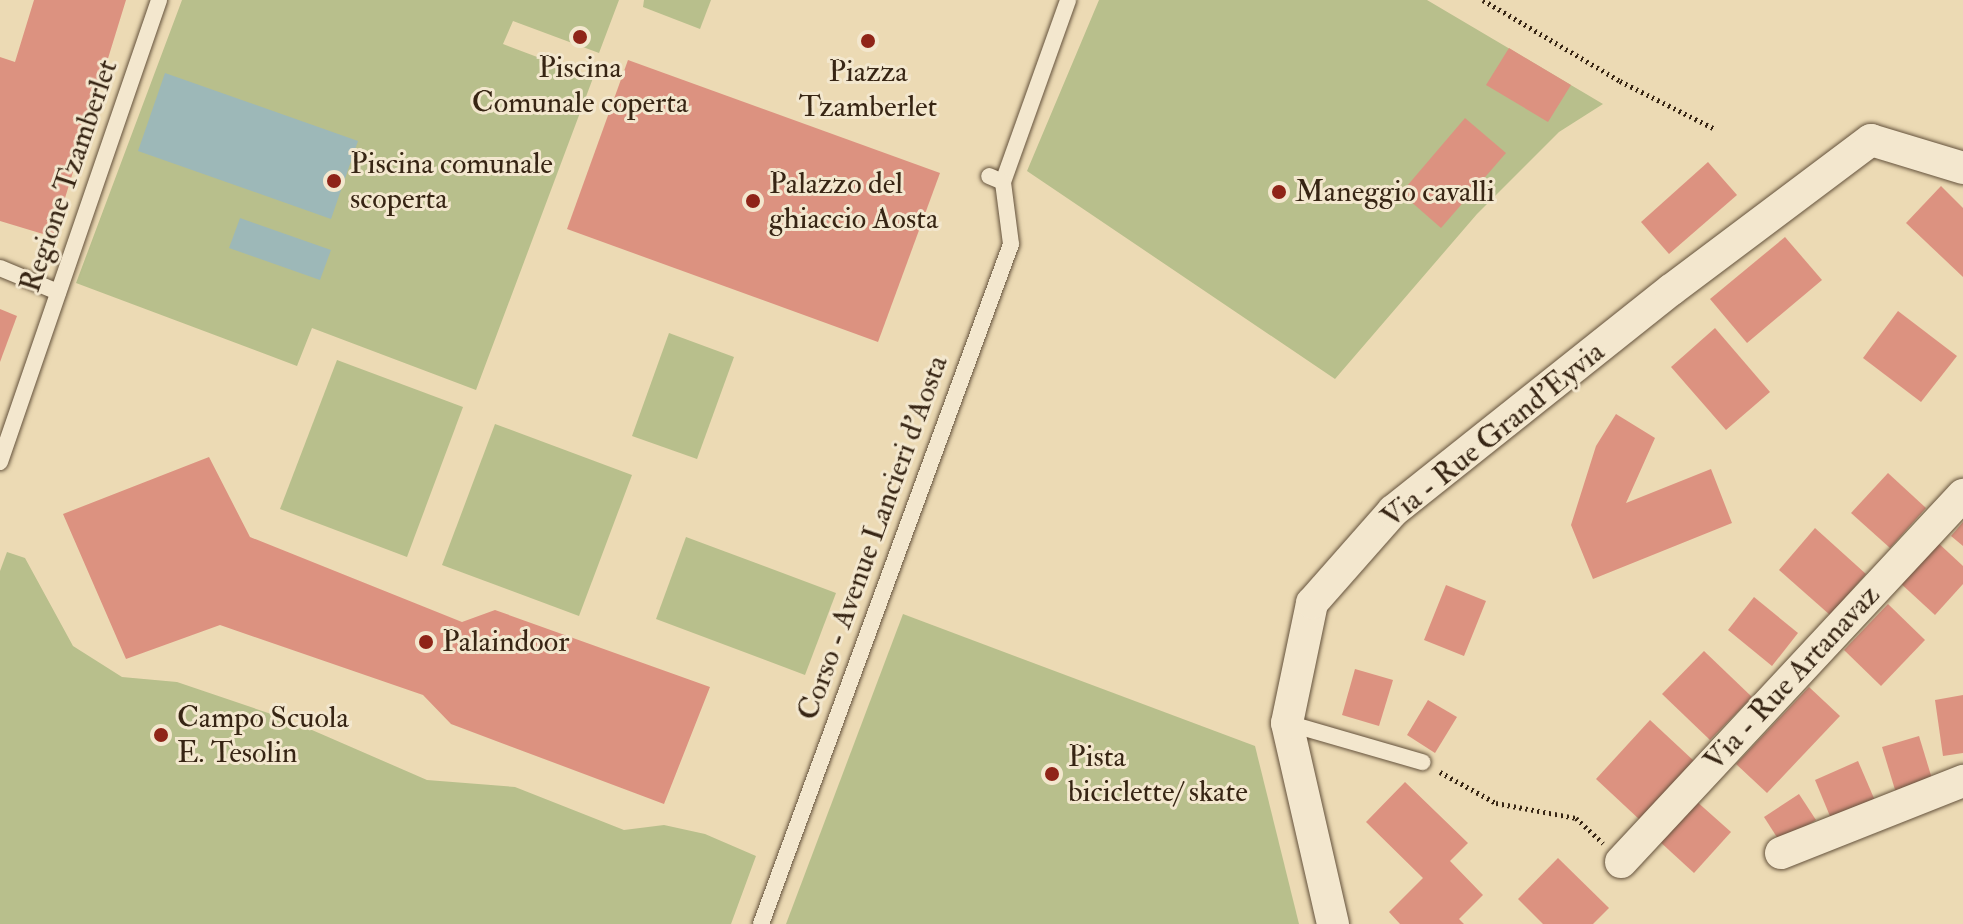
<!DOCTYPE html>
<html>
<head>
<meta charset="utf-8">
<style>
	body { margin:0 }
	#map { position:relative; width:1963px; height:924px; overflow:hidden; background:#ecdab4; font-family:"IM FELL Double Pica",serif }
	div>[style] { position:absolute }
	[style*='--x'] { left:calc(var(--x)*1px); top:calc(var(--y)*1px); width:calc(var(--w)*1px); rotate:calc(var(--a)*1deg) }
	.green>* { inset:0; background:#b8bf8c }
	.water>* { inset:0; background:#9db8b8 }
	.building>* { inset:0; background:#dc9280 }
	.path>* { height:5px; margin-top:-2.5px; transform-origin:0; background:repeating-linear-gradient(90deg,#372514 0 2px,transparent 0 6px) }
	.roads { filter:drop-shadow(0 0 2px #64523c) drop-shadow(0 0 2px #64523c) }
	.service>* { height:16px; margin:-8px; padding:0 8px; transform-origin:8px; border-radius:8px; background:#f3e7ce }
	.minor>* { height:32px; margin:-16px; padding:0 16px; transform-origin:16px; border-radius:16px; background:#f3e7ce }
	.dots>* { width:22px; height:22px; translate:-50% -50%; box-sizing:border-box; border:4px solid #f3e7ce; border-radius:50% }
	span { translate:-50% -50%; white-space:nowrap; text-align:center; line-height:1.15; -webkit-text-stroke:6px #f3e7ce; paint-order:stroke }
	.poi-label { font-size:30px; color:#372514 }
	.left { translate:0 -50%; text-align:left }
	.street-label { font-size:30px; color:#372514 }
</style>
</head>
<body>
<div id="map">
	<div class="green">
		<div style="clip-path:polygon(182px 0,619px 0,599px 53px,513px 21px,503px 44px,593px 78px,476px 390px,312px 328px,297px 366px,76px 283px)"></div>
		<div style="clip-path:polygon(644px 0,711px 0,700px 29px,643px 7px)"></div>
		<div style="clip-path:polygon(1099px 0,1427px 0,1603px 104px,1559px 132px,1477px 214px,1335px 379px,1027px 171px)"></div>
		<div style="clip-path:polygon(669px 333px,734px 357px,697px 459px,632px 436px)"></div>
		<div style="clip-path:polygon(337px 360px,463px 407px,407px 557px,280px 509px)"></div>
		<div style="clip-path:polygon(495px 424px,632px 475px,579px 616px,442px 565px)"></div>
		<div style="clip-path:polygon(686px 537px,836px 593px,805px 675px,656px 619px)"></div>
		<div style="clip-path:polygon(7px 552px,25px 558px,73px 646px,122px 677px,177px 682px,289px 720px,427px 780px,515px 787px,624px 830px,664px 825px,705px 834px,756px 856px,731px 924px,0 924px,0 571px)"></div>
		<div style="clip-path:polygon(903px 614px,1255px 746px,1299px 924px,786px 924px)"></div>
	</div>
	<div class="water">
		<div style="clip-path:polygon(165px 73px,358px 141px,331px 219px,138px 151px)"></div>
		<div style="clip-path:polygon(240px 218px,331px 250px,320px 280px,229px 248px)"></div>
	</div>
	<div class="building">
		<div style="clip-path:polygon(34px 0,126px 0,53px 237px,0 221px,0 57px,15px 62px)"></div>
		<div style="clip-path:polygon(1509px 48px,1571px 85px,1548px 122px,1486px 85px)"></div>
		<div style="clip-path:polygon(628px 60px,940px 173px,878px 342px,567px 229px)"></div>
		<div style="clip-path:polygon(1465px 118px,1506px 153px,1441px 228px,1401px 193px)"></div>
		<div style="clip-path:polygon(1708px 162px,1737px 195px,1669px 254px,1641px 222px)"></div>
		<div style="clip-path:polygon(1941px 186px,1963px 208px,1963px 277px,1906px 223px)"></div>
		<div style="clip-path:polygon(1785px 237px,1822px 280px,1747px 343px,1710px 299px)"></div>
		<div style="clip-path:polygon(0 309px,17px 316px,0 362px)"></div>
		<div style="clip-path:polygon(1898px 311px,1957px 356px,1921px 402px,1863px 358px)"></div>
		<div style="clip-path:polygon(1715px 328px,1770px 392px,1726px 430px,1671px 367px)"></div>
		<div style="clip-path:polygon(1616px 414px,1655px 438px,1626px 503px,1711px 469px,1732px 523px,1593px 579px,1571px 525px,1596px 446px)"></div>
		<div style="clip-path:polygon(209px 457px,250px 537px,462px 622px,495px 610px,710px 687px,664px 804px,451px 724px,423px 695px,220px 625px,126px 659px,63px 514px)"></div>
		<div style="clip-path:polygon(1888px 473px,1926px 508px,1890px 548px,1851px 513px)"></div>
		<div style="clip-path:polygon(1963px 522px,1963px 546px,1951px 536px)"></div>
		<div style="clip-path:polygon(1815px 528px,1866px 574px,1830px 615px,1779px 570px)"></div>
		<div style="clip-path:polygon(1935px 540px,1963px 566px,1963px 584px,1935px 615px,1898px 581px)"></div>
		<div style="clip-path:polygon(1446px 585px,1486px 601px,1464px 656px,1424px 640px)"></div>
		<div style="clip-path:polygon(1754px 597px,1798px 633px,1772px 666px,1728px 630px)"></div>
		<div style="clip-path:polygon(1888px 604px,1925px 640px,1881px 686px,1844px 650px)"></div>
		<div style="clip-path:polygon(1704px 651px,1752px 697px,1710px 740px,1662px 694px)"></div>
		<div style="clip-path:polygon(1355px 669px,1393px 680px,1379px 726px,1342px 715px)"></div>
		<div style="clip-path:polygon(1809px 687px,1840px 716px,1767px 793px,1736px 764px)"></div>
		<div style="clip-path:polygon(1963px 695px,1963px 753px,1943px 756px,1935px 700px)"></div>
		<div style="clip-path:polygon(1428px 700px,1457px 717px,1435px 753px,1407px 735px)"></div>
		<div style="clip-path:polygon(1650px 720px,1694px 761px,1640px 820px,1596px 779px)"></div>
		<div style="clip-path:polygon(1919px 736px,1933px 782px,1896px 793px,1882px 747px)"></div>
		<div style="clip-path:polygon(1858px 761px,1876px 803px,1832px 821px,1815px 780px)"></div>
		<div style="clip-path:polygon(1405px 782px,1468px 843px,1450px 861px,1483px 895px,1459px 919px,1464px 924px,1400px 924px,1389px 912px,1423px 878px,1366px 822px)"></div>
		<div style="clip-path:polygon(1799px 794px,1816px 820px,1780px 842px,1764px 817px)"></div>
		<div style="clip-path:polygon(1695px 800px,1731px 832px,1694px 873px,1658px 840px)"></div>
		<div style="clip-path:polygon(1558px 858px,1609px 908px,1593px 924px,1543px 924px,1518px 899px)"></div>
	</div>
	<div class="path">
		<div style="--x:1483;--y:0;--w:159;--a:30.6"></div>
		<div style="--x:1620;--y:81;--w:106;--a:26.8"></div>
		<div style="--x:1440;--y:772;--w:64;--a:29"></div>
		<div style="--x:1496;--y:803;--w:81;--a:10.6"></div>
		<div style="--x:1576;--y:818;--w:37;--a:43"></div>
	</div>
	<div class="roads">
		<div class="service">
			<div style="--x:1003;--y:182;--w:193;--a:-70.3"></div>
			<div style="--x:0;--y:268;--w:63;--a:22.5"></div>
			<div style="--x:0;--y:462;--w:489;--a:-71"></div>
			<div style="--x:1287;--y:723;--w:141;--a:16.1"></div>
			<div style="--x:761;--y:924;--w:724;--a:-69.81"></div>
			<div style="--x:1011;--y:244;--w:63;--a:-97.4"></div>
			<div style="--x:1003;--y:182;--w:15;--a:-157"></div>
		</div>
		<div class="minor">
			<div style="--x:1781;--y:853;--w:196;--a:-21.6"></div>
			<div style="--x:1621;--y:862;--w:502;--a:-47.02"></div>
			<div style="--x:1333;--y:924;--w:206;--a:-102.9"></div>
			<div style="--x:1287;--y:723;--w:123;--a:-78.2"></div>
			<div style="--x:1312;--y:603;--w:123;--a:-48.6"></div>
			<div style="--x:1393;--y:511;--w:355;--a:-38.5"></div>
			<div style="--x:1671;--y:290;--w:250;--a:-36.9"></div>
			<div style="--x:1871;--y:140;--w:96;--a:16.9"></div>
		</div>
	</div>
	<div class="dots">
		<div style="left:580px;top:37px;background:#8f2418"></div>
		<div style="left:868px;top:41px;background:#8f2418"></div>
		<div style="left:334px;top:181px;background:#8f2418"></div>
		<div style="left:1279px;top:192px;background:#8f2418"></div>
		<div style="left:753px;top:201px;background:#8f2418"></div>
		<div style="left:426px;top:642px;background:#8f2418"></div>
		<div style="left:161px;top:735px;background:#8f2418"></div>
		<div style="left:1052px;top:774px;background:#8f2418"></div>
	</div>
	<div class="poi-label">
		<span style="left:580px;top:85px">Piscina<br>Comunale coperta</span>
		<span style="left:868px;top:89px">Piazza<br>Tzamberlet</span>
		<span class="left" style="left:350px;top:181px">Piscina comunale<br>scoperta</span>
		<span class="left" style="left:769px;top:201px">Palazzo del<br>ghiaccio Aosta</span>
		<span class="left" style="left:1295px;top:192px">Maneggio cavalli</span>
		<span class="left" style="left:442px;top:642px">Palaindoor</span>
		<span class="left" style="left:177px;top:735px">Campo Scuola<br>E. Tesolin</span>
		<span class="left" style="left:1068px;top:774px">Pista<br>biciclette/ skate</span>
	</div>
	<div class="street-label">
		<span style="left:69px;top:176px;rotate:-71deg">Regione Tzamberlet</span>
		<span style="left:1493px;top:435px;rotate:-39deg">Via - Rue Grand'Eyvia</span>
		<span style="left:873px;top:538px;rotate:-70deg">Corso - Avenue Lancieri d'Aosta</span>
		<span style="left:1792px;top:678px;rotate:-47deg">Via - Rue Artanavaz</span>
	</div>
</div>
</body>
</html>
